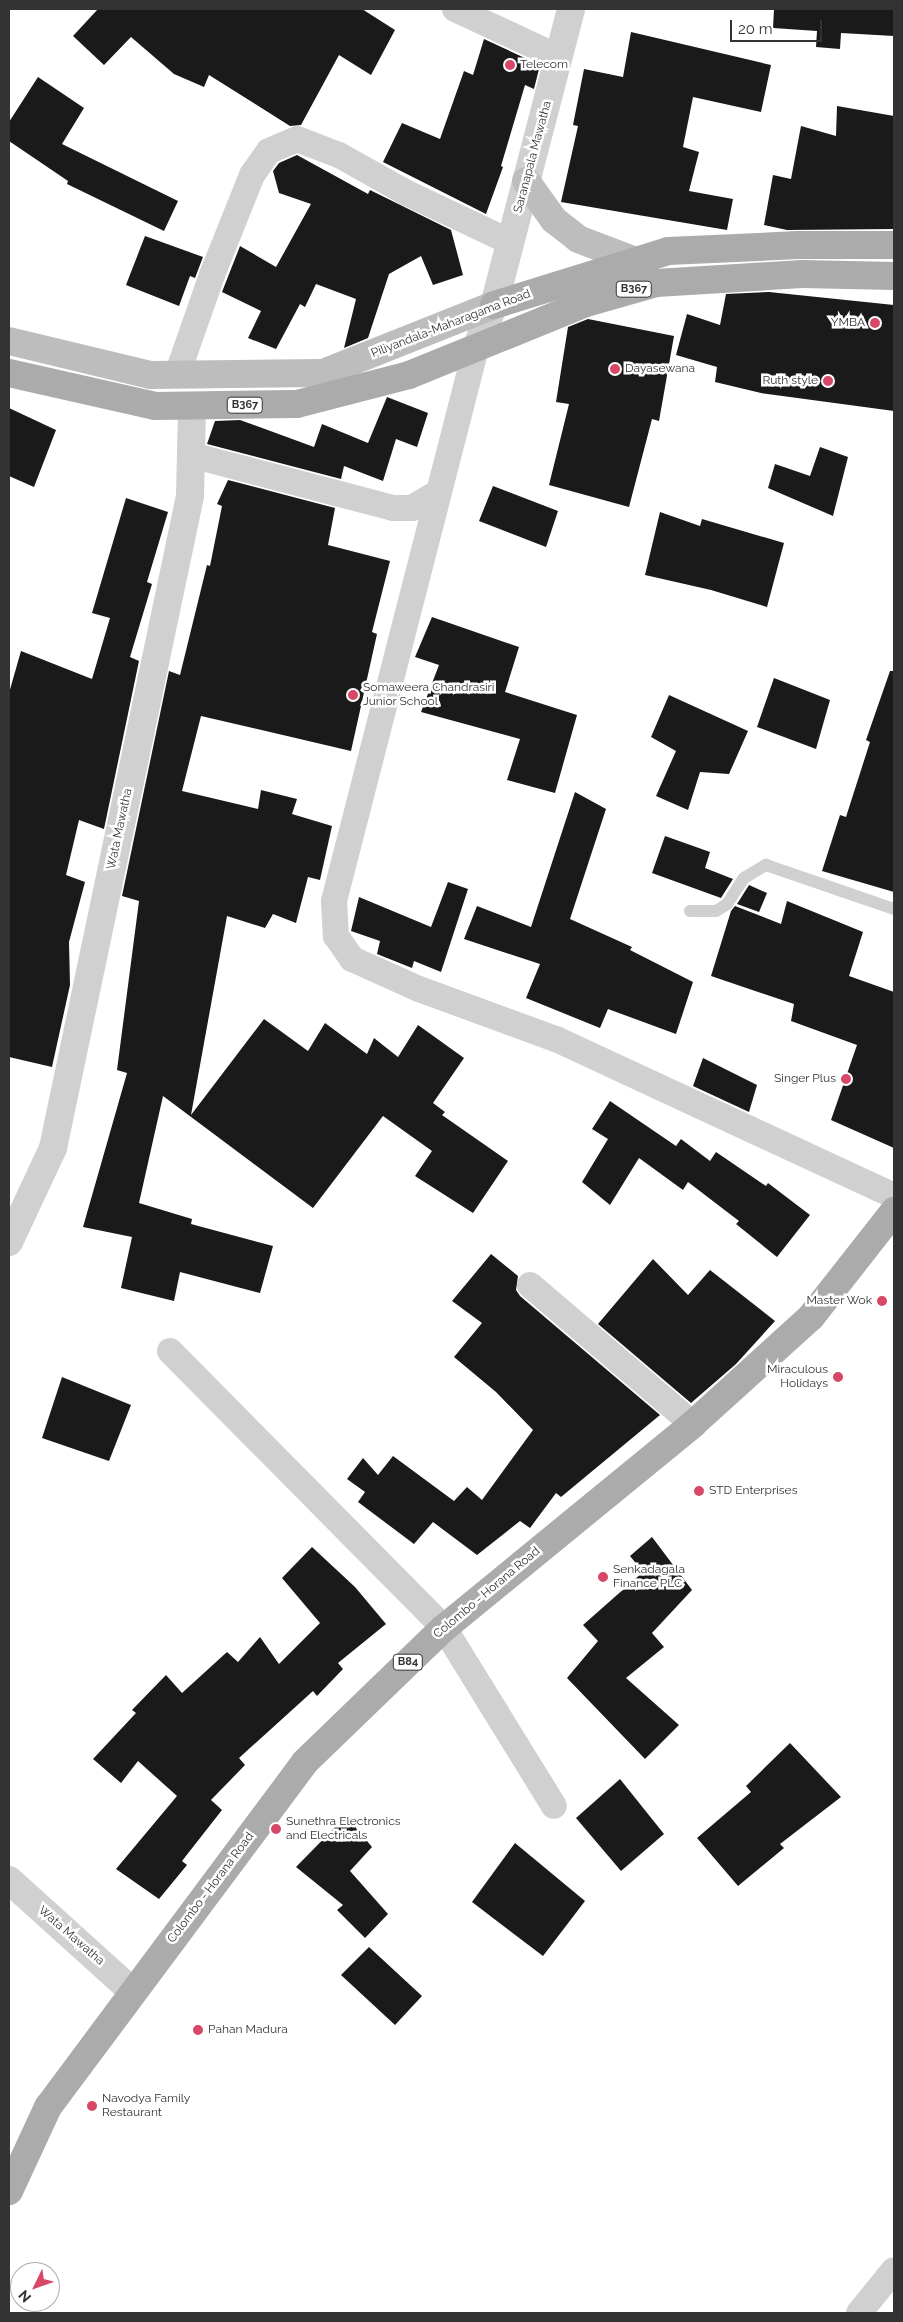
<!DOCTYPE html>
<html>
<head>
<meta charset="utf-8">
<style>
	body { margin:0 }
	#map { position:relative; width:903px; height:2322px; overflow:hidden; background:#fff; font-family:Raleway,sans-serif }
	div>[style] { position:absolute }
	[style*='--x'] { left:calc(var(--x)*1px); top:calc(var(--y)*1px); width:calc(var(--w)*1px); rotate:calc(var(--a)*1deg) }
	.building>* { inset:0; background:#1a1a1a }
	.service>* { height:12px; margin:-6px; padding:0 6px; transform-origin:6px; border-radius:6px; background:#d0d0d0 }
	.minor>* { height:26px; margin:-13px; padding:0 13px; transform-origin:13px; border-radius:13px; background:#d0d0d0 }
	.tertiary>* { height:28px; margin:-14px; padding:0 14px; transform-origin:14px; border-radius:14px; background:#d0d0d0 }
	.secondary>* { height:28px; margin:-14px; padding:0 14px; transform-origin:14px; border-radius:14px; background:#bdbdbd }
	.primary>* { height:28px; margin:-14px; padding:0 14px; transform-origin:14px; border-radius:14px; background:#ababab }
	.dots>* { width:14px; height:14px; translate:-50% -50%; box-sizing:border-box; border:2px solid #fff; border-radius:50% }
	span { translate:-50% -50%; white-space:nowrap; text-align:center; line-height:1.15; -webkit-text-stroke:5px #fff; paint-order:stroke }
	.shield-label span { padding:1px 4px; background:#fff; border:1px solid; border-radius:4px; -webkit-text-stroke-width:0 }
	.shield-label { font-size:11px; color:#333; font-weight:700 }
	.poi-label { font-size:12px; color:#333 }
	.left { translate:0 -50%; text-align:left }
	.right { translate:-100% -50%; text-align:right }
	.street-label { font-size:12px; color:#333 }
	.frame { position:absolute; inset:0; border:10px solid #333; pointer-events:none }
	.north { position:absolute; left:10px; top:2262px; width:50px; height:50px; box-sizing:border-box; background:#fff; border:1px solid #adadad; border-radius:50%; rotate:228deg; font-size:14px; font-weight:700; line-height:20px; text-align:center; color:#333 }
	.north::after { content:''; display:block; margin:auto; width:18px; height:22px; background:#d64866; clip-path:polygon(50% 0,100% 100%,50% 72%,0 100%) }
	.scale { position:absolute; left:730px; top:20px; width:92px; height:22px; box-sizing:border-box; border:2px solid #333; border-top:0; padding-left:6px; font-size:15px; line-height:18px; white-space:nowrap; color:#333; -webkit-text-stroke:4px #fff; paint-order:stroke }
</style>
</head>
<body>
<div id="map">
	<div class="building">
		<div style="clip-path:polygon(98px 9px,362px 9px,395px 30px,371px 75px,339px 55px,301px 125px,290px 126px,209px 75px,204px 87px,174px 74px,131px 37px,104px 65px,73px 36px)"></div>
		<div style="clip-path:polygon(774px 9px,894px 9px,894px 36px,841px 33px,840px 49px,816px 47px,817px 31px,773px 28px)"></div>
		<div style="clip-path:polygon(631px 32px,771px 65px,761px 112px,693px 97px,683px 147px,699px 152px,689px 191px,733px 199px,727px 230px,561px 202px,578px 126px,573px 125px,584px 69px,623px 77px)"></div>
		<div style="clip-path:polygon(484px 39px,540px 65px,534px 89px,525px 85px,501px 166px,503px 167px,486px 214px,383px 162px,402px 123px,440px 139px,464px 71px,473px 75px)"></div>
		<div style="clip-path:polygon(38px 77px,84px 108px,62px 144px,178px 201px,164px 231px,67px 184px,68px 181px,9px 141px,9px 122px)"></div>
		<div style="clip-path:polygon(837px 106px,894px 116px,894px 229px,787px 230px,764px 225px,773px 175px,791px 179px,801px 126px,836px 136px)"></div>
		<div style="clip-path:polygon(297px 155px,368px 194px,370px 190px,451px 230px,463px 275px,433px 285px,421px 256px,389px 274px,368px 338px,344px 348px,356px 299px,316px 284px,305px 307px,300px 304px,276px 349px,248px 338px,261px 311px,222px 292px,240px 246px,276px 267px,311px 204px,279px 193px,273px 171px,279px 163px)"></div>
		<div style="clip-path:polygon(145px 236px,203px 257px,195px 278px,190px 276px,179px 306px,126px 285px)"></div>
		<div style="clip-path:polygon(769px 292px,894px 305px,894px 411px,761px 393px,715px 382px,717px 367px,676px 355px,687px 314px,720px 325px,726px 294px)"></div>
		<div style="clip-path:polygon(588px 319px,674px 336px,659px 421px,652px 419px,629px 507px,549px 485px,569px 404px,556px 402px,568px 327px)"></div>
		<div style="clip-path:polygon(387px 397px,428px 413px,417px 447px,396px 439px,383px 481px,344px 466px,341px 479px,207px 444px,215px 421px,240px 420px,314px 447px,322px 424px,368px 443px)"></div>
		<div style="clip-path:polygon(9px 408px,56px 430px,34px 487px,9px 476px)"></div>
		<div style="clip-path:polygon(820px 447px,848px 457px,833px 516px,768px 488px,775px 464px,810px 476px)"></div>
		<div style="clip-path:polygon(228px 480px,335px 508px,328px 545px,390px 561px,372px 632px,377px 634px,351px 751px,201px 716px,182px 791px,258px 809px,261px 790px,297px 799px,292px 814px,332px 826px,320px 880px,308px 877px,296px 923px,273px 914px,265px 928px,227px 916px,191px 1115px,264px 1019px,308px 1051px,325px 1023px,367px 1054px,374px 1038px,398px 1057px,418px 1025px,464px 1058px,433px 1103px,445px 1112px,442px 1115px,508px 1161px,473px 1213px,415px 1176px,432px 1151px,383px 1116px,313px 1208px,163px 1096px,139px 1203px,192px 1219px,191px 1224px,273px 1246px,260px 1293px,180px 1272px,174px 1301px,121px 1288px,132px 1237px,83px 1227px,127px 1073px,117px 1070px,139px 901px,122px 896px,169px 671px,180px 675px,207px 565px,210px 566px,222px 506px,217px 504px)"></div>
		<div style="clip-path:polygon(493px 486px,558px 511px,546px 547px,479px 521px)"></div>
		<div style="clip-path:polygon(126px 498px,168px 512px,147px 582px,152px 584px,130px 657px,139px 661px,104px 829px,79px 820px,66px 875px,85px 882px,69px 942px,70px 985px,52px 1067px,9px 1057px,9px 693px,21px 651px,92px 679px,110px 618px,92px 613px)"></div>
		<div style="clip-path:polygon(660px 512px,700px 526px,702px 519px,784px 543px,767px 607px,711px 590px,645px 575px)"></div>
		<div style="clip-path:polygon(432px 617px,519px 647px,505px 692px,577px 715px,555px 793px,507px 780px,520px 739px,421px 712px,439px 665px,415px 657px)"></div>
		<div style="clip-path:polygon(890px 671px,894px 671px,894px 892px,822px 871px,840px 815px,846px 817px,870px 742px,866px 740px)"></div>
		<div style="clip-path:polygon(774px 678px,830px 700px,816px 749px,757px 727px)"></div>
		<div style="clip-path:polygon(669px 695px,748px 731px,729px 774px,700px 772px,688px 810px,656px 796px,676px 751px,651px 737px)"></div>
		<div style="clip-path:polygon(575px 792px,606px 809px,570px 919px,632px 947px,630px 950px,693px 982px,676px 1034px,608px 1009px,600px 1028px,526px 998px,540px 964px,464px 939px,477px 906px,531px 927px)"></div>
		<div style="clip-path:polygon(665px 836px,710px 852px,705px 868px,733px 879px,721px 898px,652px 873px)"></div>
		<div style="clip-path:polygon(448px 882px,468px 889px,441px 972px,414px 961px,412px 968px,377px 954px,380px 941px,351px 931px,359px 897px,431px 927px)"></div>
		<div style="clip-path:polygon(749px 885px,767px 893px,759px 912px,737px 904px)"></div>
		<div style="clip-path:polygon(787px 901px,863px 932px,849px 976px,894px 992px,894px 1148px,831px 1120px,857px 1045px,791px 1021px,794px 1004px,711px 976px,731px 911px,735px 906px,781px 924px)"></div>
		<div style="clip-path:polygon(703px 1058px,757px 1085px,749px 1112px,693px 1086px)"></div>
		<div style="clip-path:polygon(610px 1101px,676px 1146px,681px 1139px,710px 1161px,716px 1152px,766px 1186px,768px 1183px,810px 1215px,777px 1257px,736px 1224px,739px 1221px,688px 1182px,683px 1190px,639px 1158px,610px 1205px,582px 1182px,608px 1139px,592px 1129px)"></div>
		<div style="clip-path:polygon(491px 1254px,518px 1276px,516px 1290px,520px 1296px,660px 1415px,561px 1497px,556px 1493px,530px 1528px,520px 1521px,477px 1555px,433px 1522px,414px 1544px,358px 1502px,365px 1492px,347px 1479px,363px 1458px,378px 1475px,393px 1456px,454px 1501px,467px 1487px,482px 1500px,533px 1430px,496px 1392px,454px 1357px,482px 1323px,452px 1301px)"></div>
		<div style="clip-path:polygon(653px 1259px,688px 1295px,710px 1270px,775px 1321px,736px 1364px,691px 1403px,598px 1324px)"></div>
		<div style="clip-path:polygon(62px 1377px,131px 1405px,109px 1461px,42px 1438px)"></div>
		<div style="clip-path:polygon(652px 1537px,692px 1590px,652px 1633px,664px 1647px,626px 1678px,679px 1725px,645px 1759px,567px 1678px,598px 1641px,583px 1625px,643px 1572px,630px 1556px)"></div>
		<div style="clip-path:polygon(312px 1547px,355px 1587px,386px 1624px,338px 1663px,343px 1669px,317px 1696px,313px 1691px,239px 1758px,245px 1765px,211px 1800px,222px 1810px,182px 1861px,187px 1865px,159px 1899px,116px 1869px,177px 1796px,138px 1761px,121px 1783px,93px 1759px,136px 1713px,132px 1710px,166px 1675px,182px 1693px,227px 1652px,238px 1662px,260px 1637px,279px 1664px,320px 1623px,282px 1578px)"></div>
		<div style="clip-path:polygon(790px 1743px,841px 1797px,780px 1844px,784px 1848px,738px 1886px,697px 1838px,751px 1792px,746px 1786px)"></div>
		<div style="clip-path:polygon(620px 1779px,664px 1834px,621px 1871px,576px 1818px)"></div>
		<div style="clip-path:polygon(346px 1816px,372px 1847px,350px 1871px,388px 1914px,365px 1938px,337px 1910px,343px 1905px,296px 1867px)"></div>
		<div style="clip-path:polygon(515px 1843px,585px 1901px,543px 1956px,472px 1902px)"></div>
		<div style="clip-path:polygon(369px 1947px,422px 1996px,395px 2025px,341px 1975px)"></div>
	</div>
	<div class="service">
		<div style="--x:690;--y:911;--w:26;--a:0"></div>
		<div style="--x:716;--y:911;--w:13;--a:-32"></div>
		<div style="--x:727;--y:904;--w:31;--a:-57"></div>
		<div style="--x:744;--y:878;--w:26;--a:-31"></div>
		<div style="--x:766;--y:865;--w:135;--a:19"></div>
	</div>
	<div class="minor">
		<div style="--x:455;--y:9;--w:114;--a:25"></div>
		<div style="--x:476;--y:348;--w:571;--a:104.4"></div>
		<div style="--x:334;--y:901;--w:35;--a:87"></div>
		<div style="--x:336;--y:936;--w:28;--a:55"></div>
		<div style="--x:352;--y:959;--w:73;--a:24.1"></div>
		<div style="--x:419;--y:989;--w:146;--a:20.1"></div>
		<div style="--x:556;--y:1039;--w:373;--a:24.9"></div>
		<div style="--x:177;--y:375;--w:106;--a:-70.7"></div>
		<div style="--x:212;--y:275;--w:108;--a:-68.2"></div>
		<div style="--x:252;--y:175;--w:29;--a:-55"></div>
		<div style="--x:269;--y:151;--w:30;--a:-23"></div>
		<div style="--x:297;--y:139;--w:45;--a:20.9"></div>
		<div style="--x:339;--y:155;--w:78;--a:29.2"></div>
		<div style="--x:407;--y:193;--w:114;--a:25.4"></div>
		<div style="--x:191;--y:455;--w:209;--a:14.7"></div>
		<div style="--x:393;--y:508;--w:19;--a:0"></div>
		<div style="--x:412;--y:508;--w:31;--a:-31"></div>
		<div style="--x:530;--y:1285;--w:214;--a:40.5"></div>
		<div style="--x:170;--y:1351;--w:390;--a:45.3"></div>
		<div style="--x:444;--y:1628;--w:209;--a:58.3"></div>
		<div style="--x:859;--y:2313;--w:55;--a:-50.9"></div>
	</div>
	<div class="tertiary">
		<div style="--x:476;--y:348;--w:47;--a:-67.3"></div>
		<div style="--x:494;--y:305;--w:306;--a:-75.4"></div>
		<div style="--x:9;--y:1242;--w:104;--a:-64.9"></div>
		<div style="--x:53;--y:1148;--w:666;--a:-78.13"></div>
		<div style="--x:190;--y:496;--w:90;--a:-88.7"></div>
		<div style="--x:9;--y:1880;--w:167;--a:42.1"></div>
	</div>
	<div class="secondary">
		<div style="--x:526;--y:181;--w:48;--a:54.3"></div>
		<div style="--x:554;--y:220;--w:31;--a:38"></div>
		<div style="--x:578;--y:239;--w:62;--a:20.8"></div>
		<div style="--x:9;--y:341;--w:146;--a:13.5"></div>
		<div style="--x:151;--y:375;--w:172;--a:-0.7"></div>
		<div style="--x:323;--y:373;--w:184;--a:-21.7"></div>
	</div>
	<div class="primary">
		<div style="--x:494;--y:305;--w:182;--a:-17.2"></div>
		<div style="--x:668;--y:251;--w:130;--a:-2.6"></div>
		<div style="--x:798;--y:245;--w:96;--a:0"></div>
		<div style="--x:9;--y:373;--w:150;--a:12.7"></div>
		<div style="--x:155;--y:406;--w:142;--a:-0.8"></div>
		<div style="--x:297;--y:404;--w:116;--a:-14.5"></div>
		<div style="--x:409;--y:375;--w:191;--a:-22.1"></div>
		<div style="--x:586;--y:303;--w:73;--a:-15.9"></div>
		<div style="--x:656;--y:283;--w:146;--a:-3.5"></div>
		<div style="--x:802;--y:274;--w:92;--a:1.2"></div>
		<div style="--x:9;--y:2191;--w:93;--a:-65.1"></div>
		<div style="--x:48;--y:2107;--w:430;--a:-53.3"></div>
		<div style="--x:305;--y:1762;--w:193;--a:-44"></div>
		<div style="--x:444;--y:1628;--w:322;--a:-39.3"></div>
		<div style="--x:693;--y:1424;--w:159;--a:-42.2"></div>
		<div style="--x:811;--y:1317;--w:135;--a:-51.9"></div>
	</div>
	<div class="dots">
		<div style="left:510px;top:65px;background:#d64866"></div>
		<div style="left:875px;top:323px;background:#d64866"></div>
		<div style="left:615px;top:369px;background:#d64866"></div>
		<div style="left:828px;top:381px;background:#d64866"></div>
		<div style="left:353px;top:695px;background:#d64866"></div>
		<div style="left:846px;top:1079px;background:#d64866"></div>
		<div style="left:882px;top:1301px;background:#d64866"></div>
		<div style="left:838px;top:1377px;background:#d64866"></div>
		<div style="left:699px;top:1491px;background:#d64866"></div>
		<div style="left:603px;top:1577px;background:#d64866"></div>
		<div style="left:276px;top:1829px;background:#d64866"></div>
		<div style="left:198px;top:2030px;background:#d64866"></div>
		<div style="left:92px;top:2106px;background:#d64866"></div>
	</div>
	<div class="shield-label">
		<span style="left:634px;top:289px">B367</span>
		<span style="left:245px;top:405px">B367</span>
		<span style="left:408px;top:1662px">B84</span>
	</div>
	<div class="poi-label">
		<span class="left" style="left:520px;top:65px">Telecom</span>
		<span class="right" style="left:865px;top:323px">YMBA</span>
		<span class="left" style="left:625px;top:369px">Dayasewana</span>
		<span class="right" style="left:818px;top:381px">Ruth style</span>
		<span class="left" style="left:363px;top:695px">Somaweera Chandrasiri<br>Junior School</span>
		<span class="right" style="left:836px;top:1079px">Singer Plus</span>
		<span class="right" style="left:872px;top:1301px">Master Wok</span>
		<span class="right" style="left:828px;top:1377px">Miraculous<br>Holidays</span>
		<span class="left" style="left:709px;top:1491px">STD Enterprises</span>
		<span class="left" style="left:613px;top:1577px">Senkadagala<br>Finance PLC</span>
		<span class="left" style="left:286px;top:1829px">Sunethra Electronics<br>and Electricals</span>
		<span class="left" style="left:208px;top:2030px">Pahan Madura</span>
		<span class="left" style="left:102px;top:2106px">Navodya Family<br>Restaurant</span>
	</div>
	<div class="street-label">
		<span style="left:533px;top:157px;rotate:-75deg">Saranapala Mawatha</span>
		<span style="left:451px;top:324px;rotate:-21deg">Piliyandala-Maharagama Road</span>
		<span style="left:120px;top:829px;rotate:-78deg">Wata Mawatha</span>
		<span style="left:487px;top:1593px;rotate:-40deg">Colombo - Horana Road</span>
		<span style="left:211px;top:1888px;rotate:-53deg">Colombo - Horana Road</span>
		<span style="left:71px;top:1936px;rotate:41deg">Wata Mawatha</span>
	</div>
	<div class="frame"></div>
	<div class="north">N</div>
	<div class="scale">20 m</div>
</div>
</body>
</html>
